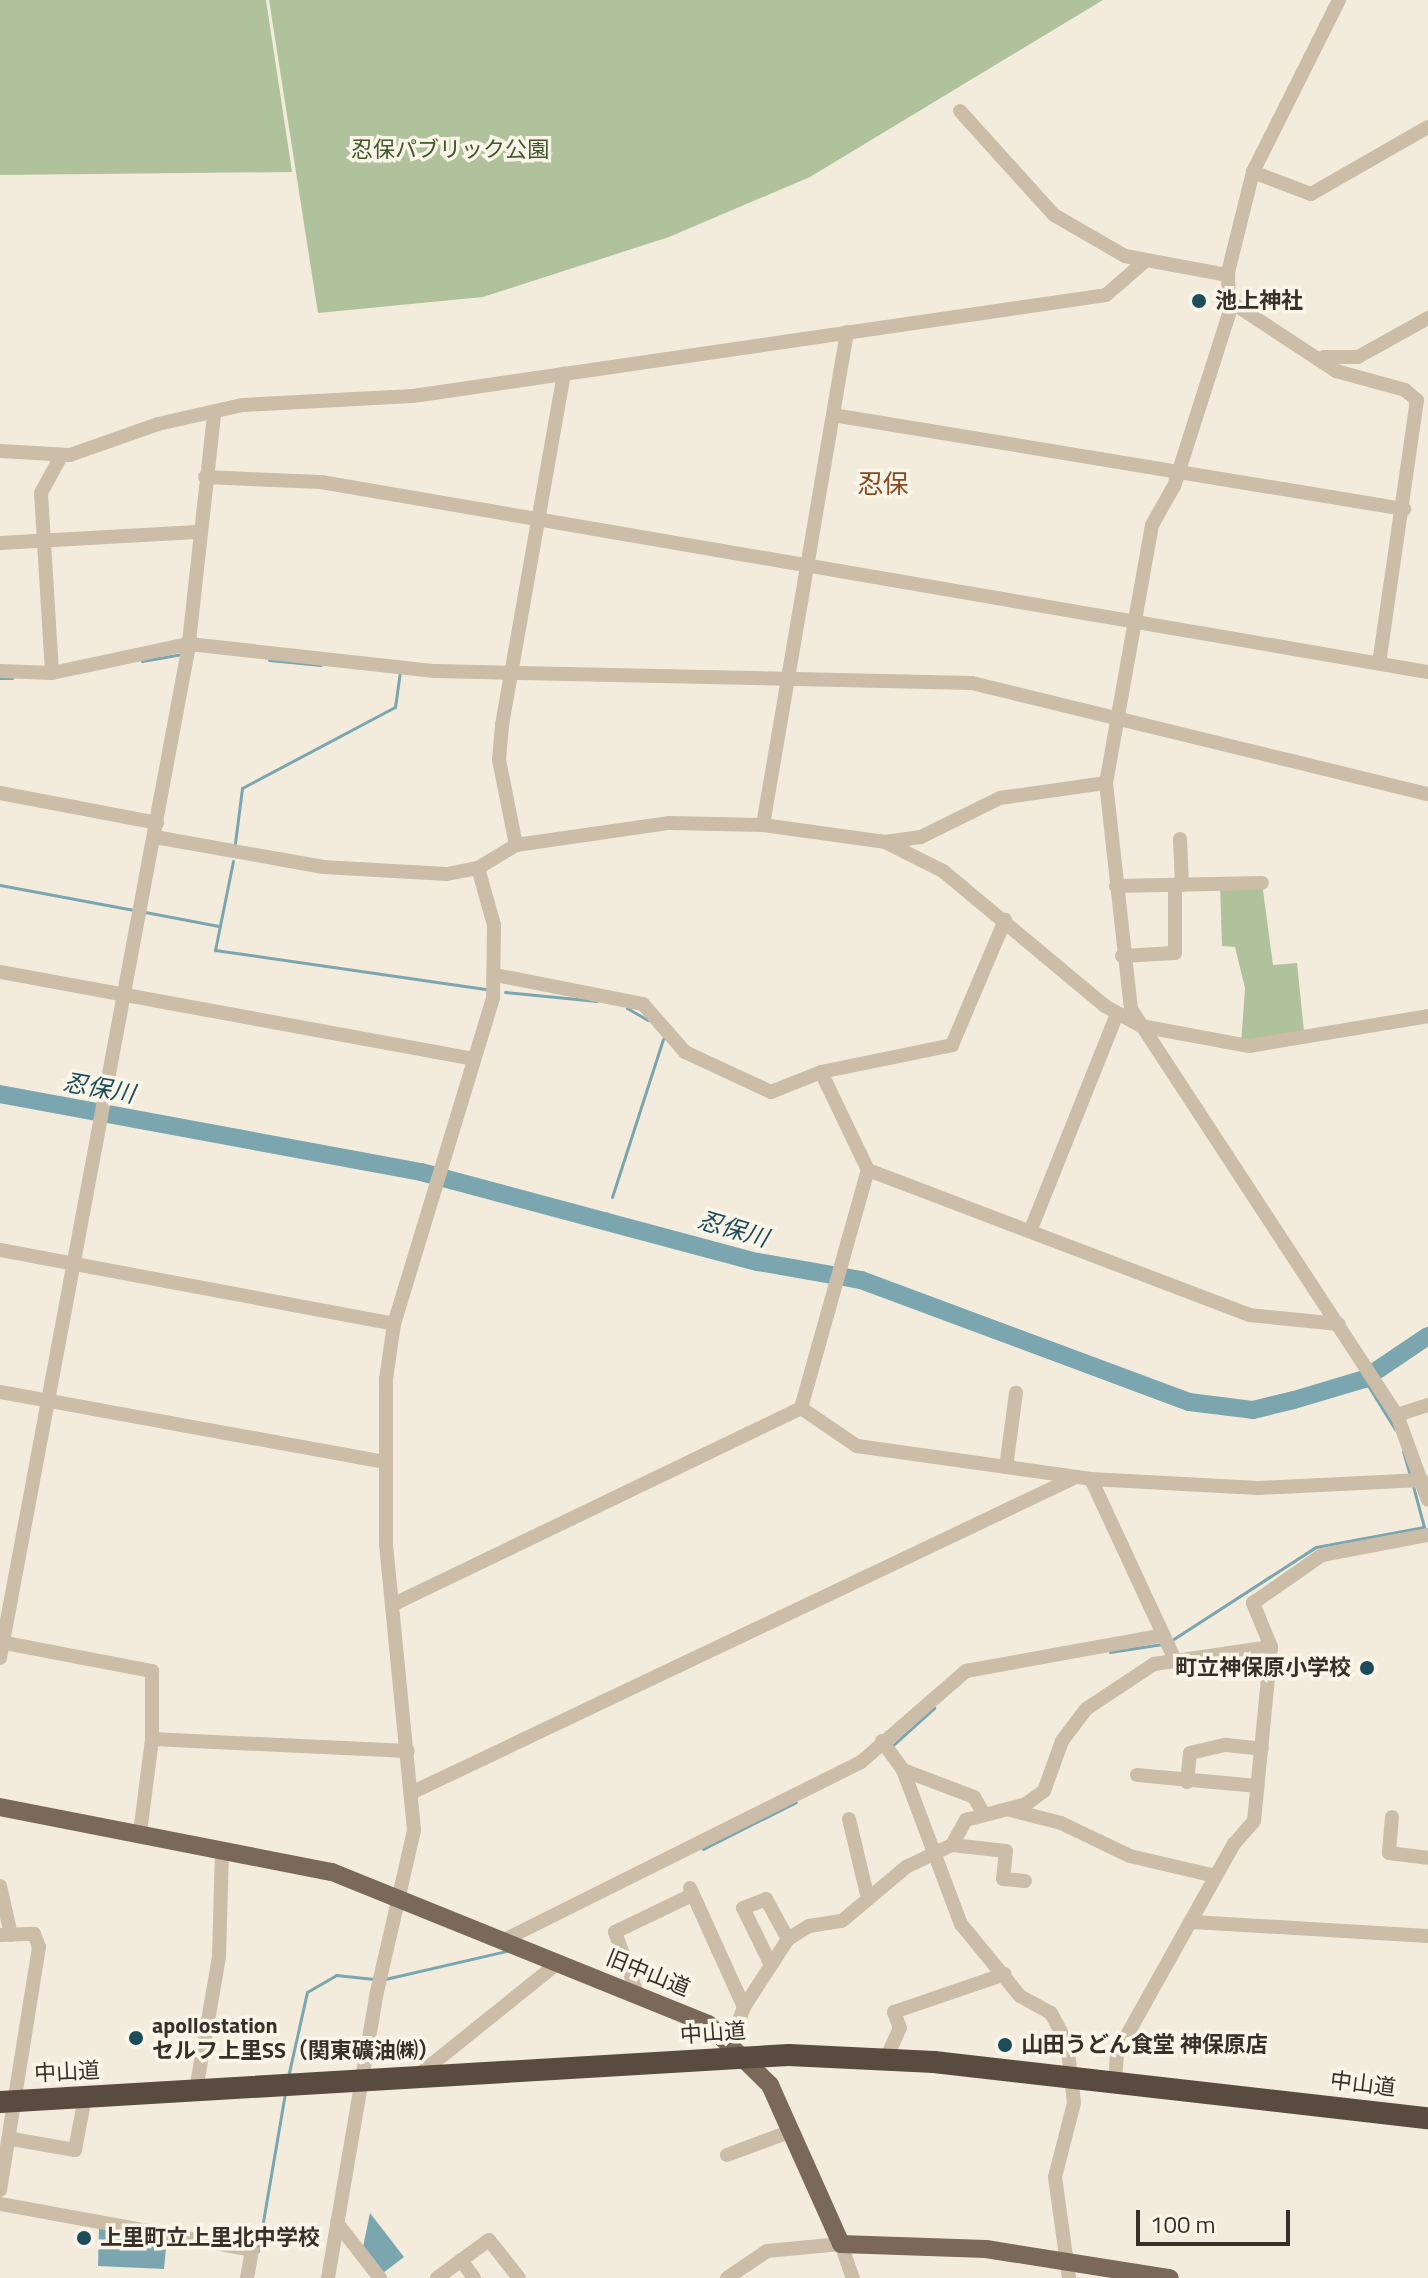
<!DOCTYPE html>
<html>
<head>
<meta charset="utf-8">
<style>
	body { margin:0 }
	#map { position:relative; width:1428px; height:2278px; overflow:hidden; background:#f3ecdc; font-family:"Titillium Web","Noto Sans JP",sans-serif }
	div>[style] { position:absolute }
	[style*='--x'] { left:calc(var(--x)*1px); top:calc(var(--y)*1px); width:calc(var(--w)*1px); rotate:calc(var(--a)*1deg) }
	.green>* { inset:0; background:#afc29c }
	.water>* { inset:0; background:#7ba6b0 }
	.stream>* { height:3px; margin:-1.5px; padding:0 1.5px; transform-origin:1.5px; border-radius:1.5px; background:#7ba6b0 }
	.river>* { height:18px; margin:-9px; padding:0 9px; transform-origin:9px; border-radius:9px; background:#7ba6b0 }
	.minor>* { height:14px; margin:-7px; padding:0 7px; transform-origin:7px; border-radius:7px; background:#cbbda8 }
	.major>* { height:18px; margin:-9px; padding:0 9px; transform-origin:9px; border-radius:9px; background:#7a6959 }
	.highway>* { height:22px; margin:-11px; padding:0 11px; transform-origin:11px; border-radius:11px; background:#594b3f }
	.dots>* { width:22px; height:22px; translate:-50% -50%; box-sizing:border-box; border:4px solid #faf5e9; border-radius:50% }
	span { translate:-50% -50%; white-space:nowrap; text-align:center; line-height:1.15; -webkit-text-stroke:7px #faf5e9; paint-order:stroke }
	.park-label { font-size:22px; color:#40572c }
	.poi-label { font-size:22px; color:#383028; font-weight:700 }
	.left { translate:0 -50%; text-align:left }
	.right { translate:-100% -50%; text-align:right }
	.street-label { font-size:22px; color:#383028 }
	.water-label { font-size:24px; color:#1d4d5a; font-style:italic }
	.quarter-label { font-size:26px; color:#884920 }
	.scale { position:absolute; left:1136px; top:2210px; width:154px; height:36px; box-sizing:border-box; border:4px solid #383028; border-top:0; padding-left:10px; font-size:24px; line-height:28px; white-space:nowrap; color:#383028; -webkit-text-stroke:6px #faf5e9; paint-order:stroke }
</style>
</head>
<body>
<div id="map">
	<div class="green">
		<div style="clip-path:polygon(0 0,266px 0,292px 172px,0 175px)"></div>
		<div style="clip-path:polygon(269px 0,1103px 0,810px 177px,669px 237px,483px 297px,318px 313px)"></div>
		<div style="clip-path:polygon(1262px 883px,1273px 965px,1297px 963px,1305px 1041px,1241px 1045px,1245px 988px,1235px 947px,1222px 946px,1220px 884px)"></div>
	</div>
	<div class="water">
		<div style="clip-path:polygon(370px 2213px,404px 2257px,383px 2273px,363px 2247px)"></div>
		<div style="clip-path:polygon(99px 2228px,167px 2238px,164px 2269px,98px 2266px)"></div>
	</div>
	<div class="stream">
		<div style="--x:269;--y:660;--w:52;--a:5.5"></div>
		<div style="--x:142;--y:661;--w:41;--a:-9.9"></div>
		<div style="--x:0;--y:678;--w:12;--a:0"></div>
		<div style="--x:235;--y:843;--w:55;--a:-82.7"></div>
		<div style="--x:242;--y:788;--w:173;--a:-27.9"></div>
		<div style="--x:395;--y:707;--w:34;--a:-82"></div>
		<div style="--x:233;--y:861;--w:91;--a:101.4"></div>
		<div style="--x:215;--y:950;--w:273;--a:8.2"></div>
		<div style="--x:0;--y:885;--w:136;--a:10.6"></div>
		<div style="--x:145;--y:912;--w:75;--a:10.7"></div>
		<div style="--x:505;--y:992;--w:92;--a:5.6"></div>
		<div style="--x:627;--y:1008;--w:24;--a:30"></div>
		<div style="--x:612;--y:1197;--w:166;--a:-72.1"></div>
		<div style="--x:606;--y:1217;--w:4;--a:-76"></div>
		<div style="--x:1364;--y:1379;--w:59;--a:58.2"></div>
		<div style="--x:1403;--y:1451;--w:25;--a:74"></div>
		<div style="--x:1172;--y:1640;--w:171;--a:-32.9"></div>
		<div style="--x:1316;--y:1547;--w:110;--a:-10.5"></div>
		<div style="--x:1424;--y:1527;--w:42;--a:-105"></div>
		<div style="--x:1110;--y:1652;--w:53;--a:-8.7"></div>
		<div style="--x:892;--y:1746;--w:57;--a:-42.1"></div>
		<div style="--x:703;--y:1849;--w:104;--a:-26.8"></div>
		<div style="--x:385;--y:1979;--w:124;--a:-13"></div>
		<div style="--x:288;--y:2077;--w:87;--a:-77.4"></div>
		<div style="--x:307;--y:1992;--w:34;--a:-30"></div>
		<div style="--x:336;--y:1975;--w:38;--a:6"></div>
		<div style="--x:258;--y:2251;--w:160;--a:-80.3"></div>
	</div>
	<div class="river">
		<div style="--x:0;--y:1094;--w:428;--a:10.5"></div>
		<div style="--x:421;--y:1172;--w:349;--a:15"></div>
		<div style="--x:758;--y:1262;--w:105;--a:9.9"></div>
		<div style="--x:861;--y:1280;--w:350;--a:20.4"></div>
		<div style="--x:1189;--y:1402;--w:64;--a:7.1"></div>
		<div style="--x:1253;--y:1410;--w:42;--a:-13.7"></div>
		<div style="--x:1294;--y:1400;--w:73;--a:-16.7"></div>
		<div style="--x:1364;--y:1379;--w:77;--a:-33.9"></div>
	</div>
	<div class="minor">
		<div style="--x:1339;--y:0;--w:192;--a:116.6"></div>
		<div style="--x:1253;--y:172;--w:103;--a:104"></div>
		<div style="--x:1228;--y:272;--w:42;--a:88.6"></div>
		<div style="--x:1229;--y:314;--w:181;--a:107.7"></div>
		<div style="--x:1174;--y:486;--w:45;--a:119.4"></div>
		<div style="--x:1152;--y:525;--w:262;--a:100.1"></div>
		<div style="--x:1106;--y:783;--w:227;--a:83.7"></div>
		<div style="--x:1131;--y:1009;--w:485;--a:56.8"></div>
		<div style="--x:1397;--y:1415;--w:90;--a:70"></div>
		<div style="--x:960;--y:111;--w:140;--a:47.9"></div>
		<div style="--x:1054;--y:215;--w:82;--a:30"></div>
		<div style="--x:1125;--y:256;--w:105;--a:10.5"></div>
		<div style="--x:1253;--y:172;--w:62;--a:20.8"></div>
		<div style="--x:1311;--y:194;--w:135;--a:-29.8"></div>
		<div style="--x:1231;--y:302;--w:126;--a:33.3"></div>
		<div style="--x:1336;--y:371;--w:72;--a:15.4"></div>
		<div style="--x:1405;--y:390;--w:16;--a:40"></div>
		<div style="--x:1417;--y:400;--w:266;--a:98.2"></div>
		<div style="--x:1324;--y:357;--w:34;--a:0"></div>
		<div style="--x:1358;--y:357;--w:80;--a:-29.1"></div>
		<div style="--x:833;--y:415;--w:579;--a:9.35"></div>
		<div style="--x:0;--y:451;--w:70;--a:3.3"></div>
		<div style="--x:70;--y:455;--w:93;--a:-19.4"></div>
		<div style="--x:158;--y:424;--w:86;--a:-12.7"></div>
		<div style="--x:242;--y:405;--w:171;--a:-3"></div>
		<div style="--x:413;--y:396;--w:700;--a:-8.29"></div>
		<div style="--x:1106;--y:295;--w:50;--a:-41"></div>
		<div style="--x:205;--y:477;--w:116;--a:2.5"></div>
		<div style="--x:321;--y:482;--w:1123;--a:9.74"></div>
		<div style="--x:0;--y:543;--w:197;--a:-3.2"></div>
		<div style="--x:0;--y:671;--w:52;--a:2.2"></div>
		<div style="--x:52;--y:673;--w:140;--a:-12"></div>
		<div style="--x:189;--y:644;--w:247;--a:6.3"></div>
		<div style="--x:435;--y:671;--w:537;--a:1.28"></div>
		<div style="--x:972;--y:683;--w:469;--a:13.7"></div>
		<div style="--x:52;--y:673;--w:180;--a:-93.5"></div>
		<div style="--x:41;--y:493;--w:42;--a:-61.6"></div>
		<div style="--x:0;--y:793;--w:160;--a:10.8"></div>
		<div style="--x:763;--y:825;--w:500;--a:-80.33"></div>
		<div style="--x:155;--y:837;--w:171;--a:10.1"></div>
		<div style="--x:323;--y:867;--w:124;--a:3.2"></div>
		<div style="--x:447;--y:874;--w:32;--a:-11"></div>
		<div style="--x:478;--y:868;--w:44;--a:-31.2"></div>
		<div style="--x:516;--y:845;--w:155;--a:-8.2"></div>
		<div style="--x:669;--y:823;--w:94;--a:1.2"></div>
		<div style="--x:763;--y:825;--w:123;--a:7.9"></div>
		<div style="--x:885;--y:842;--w:36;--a:-8"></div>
		<div style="--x:921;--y:837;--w:88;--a:-26.3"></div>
		<div style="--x:1000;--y:798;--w:107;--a:-8.1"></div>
		<div style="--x:1180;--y:839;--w:46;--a:87.5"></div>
		<div style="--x:887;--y:843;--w:63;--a:26.6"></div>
		<div style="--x:943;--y:871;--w:211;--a:39.8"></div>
		<div style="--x:1105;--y:1006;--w:41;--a:29.1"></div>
		<div style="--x:1141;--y:1026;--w:110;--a:10.5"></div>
		<div style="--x:1249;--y:1046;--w:181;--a:-9.5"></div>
		<div style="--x:516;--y:845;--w:87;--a:-101.3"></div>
		<div style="--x:499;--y:760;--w:35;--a:-85"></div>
		<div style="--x:502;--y:725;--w:357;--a:-80"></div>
		<div style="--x:1116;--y:886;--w:146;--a:-1.2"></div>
		<div style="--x:1122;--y:956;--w:53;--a:-3.2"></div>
		<div style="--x:1175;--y:953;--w:68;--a:-90"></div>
		<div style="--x:0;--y:972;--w:480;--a:10.4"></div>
		<div style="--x:496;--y:975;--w:150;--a:11.2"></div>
		<div style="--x:643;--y:1004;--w:64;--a:48.8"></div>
		<div style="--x:685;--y:1052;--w:95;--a:24.9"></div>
		<div style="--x:771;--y:1092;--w:54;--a:-21.8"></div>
		<div style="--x:821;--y:1072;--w:134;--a:-11.6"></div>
		<div style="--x:952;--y:1045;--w:136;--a:-67"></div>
		<div style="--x:821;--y:1072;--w:109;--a:64.4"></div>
		<div style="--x:868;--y:1170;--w:408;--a:20.8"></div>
		<div style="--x:1249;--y:1315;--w:90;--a:5.7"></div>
		<div style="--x:1031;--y:1229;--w:232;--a:-68.2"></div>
		<div style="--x:0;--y:1250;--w:401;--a:10.6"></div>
		<div style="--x:0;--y:1392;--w:392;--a:10.3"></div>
		<div style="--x:801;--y:1408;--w:68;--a:34.2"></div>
		<div style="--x:857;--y:1446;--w:236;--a:8"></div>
		<div style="--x:1091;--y:1479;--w:167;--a:3.1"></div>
		<div style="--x:1258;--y:1488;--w:164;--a:-2.8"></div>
		<div style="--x:1397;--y:1415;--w:33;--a:-18"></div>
		<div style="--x:1006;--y:1467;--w:75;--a:-82.3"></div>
		<div style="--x:1091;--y:1479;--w:200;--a:65.1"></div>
		<div style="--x:394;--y:1604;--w:452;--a:-25.7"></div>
		<div style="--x:801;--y:1408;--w:247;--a:-74.3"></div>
		<div style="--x:0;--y:1642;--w:155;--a:10.8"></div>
		<div style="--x:152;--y:1671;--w:68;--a:90"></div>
		<div style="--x:152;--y:1739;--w:256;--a:2.7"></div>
		<div style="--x:0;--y:1658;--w:1024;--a:-79.43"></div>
		<div style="--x:188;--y:651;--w:238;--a:-83.7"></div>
		<div style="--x:882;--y:1741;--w:36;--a:54"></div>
		<div style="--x:903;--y:1770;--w:165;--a:69.4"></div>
		<div style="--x:961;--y:1924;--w:93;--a:50.7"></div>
		<div style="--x:1020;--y:1996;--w:35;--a:29"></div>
		<div style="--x:1051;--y:2013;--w:34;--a:62"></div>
		<div style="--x:1067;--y:2043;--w:60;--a:83.3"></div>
		<div style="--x:1074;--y:2103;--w:76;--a:104.4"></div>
		<div style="--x:1055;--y:2177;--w:102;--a:82.1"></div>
		<div style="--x:903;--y:1770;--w:76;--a:20.8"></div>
		<div style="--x:974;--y:1797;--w:16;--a:60"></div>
		<div style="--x:1137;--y:1775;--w:121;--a:5.2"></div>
		<div style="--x:1187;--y:1782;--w:29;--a:-84"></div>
		<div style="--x:1190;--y:1753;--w:37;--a:-13"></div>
		<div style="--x:1226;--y:1745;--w:36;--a:6"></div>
		<div style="--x:413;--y:1792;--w:734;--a:-25.41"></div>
		<div style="--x:1010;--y:1810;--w:53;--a:14.3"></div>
		<div style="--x:1061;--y:1823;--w:76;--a:25.6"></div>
		<div style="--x:1130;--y:1856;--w:87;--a:13.2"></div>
		<div style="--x:1392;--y:1817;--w:36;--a:95"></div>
		<div style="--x:1389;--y:1853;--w:39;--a:7"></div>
		<div style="--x:849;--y:1819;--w:82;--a:76.6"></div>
		<div style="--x:140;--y:1833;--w:95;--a:-82.7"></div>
		<div style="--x:952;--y:1845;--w:54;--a:6.3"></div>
		<div style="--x:1006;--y:1851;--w:28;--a:96"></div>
		<div style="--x:1003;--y:1879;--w:22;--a:5"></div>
		<div style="--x:0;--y:1886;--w:50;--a:77.3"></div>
		<div style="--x:690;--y:1888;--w:131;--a:65.6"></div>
		<div style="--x:1193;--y:1922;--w:235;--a:3.4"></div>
		<div style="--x:0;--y:1935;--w:34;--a:-2"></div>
		<div style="--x:34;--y:1934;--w:14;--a:69"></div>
		<div style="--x:39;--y:1947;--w:246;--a:99.1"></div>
		<div style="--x:504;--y:1940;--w:399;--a:-26.5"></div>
		<div style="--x:861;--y:1762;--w:139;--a:-40.9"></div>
		<div style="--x:966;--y:1671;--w:201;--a:-10.3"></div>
		<div style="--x:769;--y:1961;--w:59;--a:-116.1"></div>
		<div style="--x:743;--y:1908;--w:25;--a:-21"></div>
		<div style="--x:766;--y:1899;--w:46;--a:61.2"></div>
		<div style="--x:637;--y:1993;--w:65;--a:-109.8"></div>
		<div style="--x:615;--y:1932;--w:85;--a:-25.7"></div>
		<div style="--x:732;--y:2040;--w:35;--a:-70"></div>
		<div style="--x:744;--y:2007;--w:81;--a:-57.1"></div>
		<div style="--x:788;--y:1939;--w:25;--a:-32"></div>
		<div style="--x:809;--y:1926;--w:33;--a:-9"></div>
		<div style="--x:842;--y:1921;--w:84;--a:-40.2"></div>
		<div style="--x:906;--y:1867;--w:51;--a:-25.6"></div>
		<div style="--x:952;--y:1845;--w:29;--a:-61"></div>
		<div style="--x:966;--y:1820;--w:62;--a:-14.9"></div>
		<div style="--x:1026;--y:1804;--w:22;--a:-36"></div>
		<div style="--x:1044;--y:1791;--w:53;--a:-70.2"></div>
		<div style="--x:1062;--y:1741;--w:40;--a:-53"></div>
		<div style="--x:1086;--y:1709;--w:82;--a:-33.5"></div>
		<div style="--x:1154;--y:1664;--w:118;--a:-8.3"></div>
		<div style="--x:886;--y:2059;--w:34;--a:-66"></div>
		<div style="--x:900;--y:2028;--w:17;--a:-111"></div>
		<div style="--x:894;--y:2012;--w:117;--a:-18.9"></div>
		<div style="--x:416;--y:2077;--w:184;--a:-38.8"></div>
		<div style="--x:1115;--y:2082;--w:29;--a:-86"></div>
		<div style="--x:1117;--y:2053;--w:240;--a:-60.8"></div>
		<div style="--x:1234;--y:1844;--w:30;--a:-49"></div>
		<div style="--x:1254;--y:1821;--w:175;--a:-84.4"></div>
		<div style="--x:1271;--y:1647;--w:48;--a:-112.2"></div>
		<div style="--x:1253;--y:1603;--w:84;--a:-34.8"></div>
		<div style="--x:1322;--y:1555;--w:108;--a:-10.7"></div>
		<div style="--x:196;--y:2090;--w:135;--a:-80.2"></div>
		<div style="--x:219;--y:1957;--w:108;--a:-88.4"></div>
		<div style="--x:12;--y:2139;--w:64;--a:9.9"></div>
		<div style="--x:75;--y:2150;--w:54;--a:-79.3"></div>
		<div style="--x:727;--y:2155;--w:69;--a:-20.3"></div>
		<div style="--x:0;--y:2204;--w:256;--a:10.3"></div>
		<div style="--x:252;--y:2250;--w:28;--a:100"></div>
		<div style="--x:337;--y:2223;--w:70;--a:52"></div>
		<div style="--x:461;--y:2260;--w:22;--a:54"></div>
		<div style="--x:328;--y:2278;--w:290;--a:-80.3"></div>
		<div style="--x:377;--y:1992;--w:166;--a:-77.1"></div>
		<div style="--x:414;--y:1830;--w:288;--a:-95.6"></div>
		<div style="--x:386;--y:1543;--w:164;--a:-90"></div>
		<div style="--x:386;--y:1379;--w:56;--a:-81.7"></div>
		<div style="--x:394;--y:1324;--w:341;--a:-73.1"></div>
		<div style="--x:493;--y:998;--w:73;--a:-89.2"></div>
		<div style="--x:494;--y:925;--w:59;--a:-105.7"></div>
		<div style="--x:437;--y:2278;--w:64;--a:-36.2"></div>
		<div style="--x:489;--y:2240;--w:48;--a:51.7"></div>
		<div style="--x:727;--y:2278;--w:48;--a:-34"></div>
		<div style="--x:767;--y:2251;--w:74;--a:-5.4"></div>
		<div style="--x:841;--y:2244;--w:36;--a:71"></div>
	</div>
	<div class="major">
		<div style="--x:0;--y:1807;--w:338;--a:11.1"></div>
		<div style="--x:332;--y:1872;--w:406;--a:22"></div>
		<div style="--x:708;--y:2024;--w:87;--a:44.5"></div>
		<div style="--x:770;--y:2085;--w:174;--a:65.9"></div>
		<div style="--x:841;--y:2244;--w:145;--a:2"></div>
		<div style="--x:986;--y:2249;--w:186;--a:9"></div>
	</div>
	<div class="highway">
		<div style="--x:0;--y:2102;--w:790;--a:-3.41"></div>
		<div style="--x:789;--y:2055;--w:145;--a:2.8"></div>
		<div style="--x:934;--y:2062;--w:497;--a:6.5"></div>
	</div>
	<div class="dots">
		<div style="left:1199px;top:301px;background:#1d4d5a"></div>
		<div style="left:1367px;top:1668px;background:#1d4d5a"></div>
		<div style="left:136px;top:2038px;background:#1d4d5a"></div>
		<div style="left:1005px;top:2045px;background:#1d4d5a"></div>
		<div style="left:84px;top:2238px;background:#1d4d5a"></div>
	</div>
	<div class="park-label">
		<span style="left:450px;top:150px">忍保パブリック公園</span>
	</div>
	<div class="poi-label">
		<span class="left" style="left:1215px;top:301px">池上神社</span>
		<span class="right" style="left:1351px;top:1668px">町立神保原小学校</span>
		<span class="left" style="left:152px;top:2038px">apollostation<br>セルフ上里SS（関東礦油㈱）</span>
		<span class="left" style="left:1021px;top:2045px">山田うどん食堂 神保原店</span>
		<span class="left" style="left:100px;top:2238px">上里町立上里北中学校</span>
	</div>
	<div class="street-label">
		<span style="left:648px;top:1973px;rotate:22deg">旧中山道</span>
		<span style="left:713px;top:2033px;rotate:-4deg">中山道</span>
		<span style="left:67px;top:2072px;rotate:-3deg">中山道</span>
		<span style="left:1363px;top:2084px;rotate:7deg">中山道</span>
	</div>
	<div class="water-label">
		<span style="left:99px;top:1088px;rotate:10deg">忍保川</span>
		<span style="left:733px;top:1229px;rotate:16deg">忍保川</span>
	</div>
	<div class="quarter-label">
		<span style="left:883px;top:484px">忍保</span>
	</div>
	<div class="scale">100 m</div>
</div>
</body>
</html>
